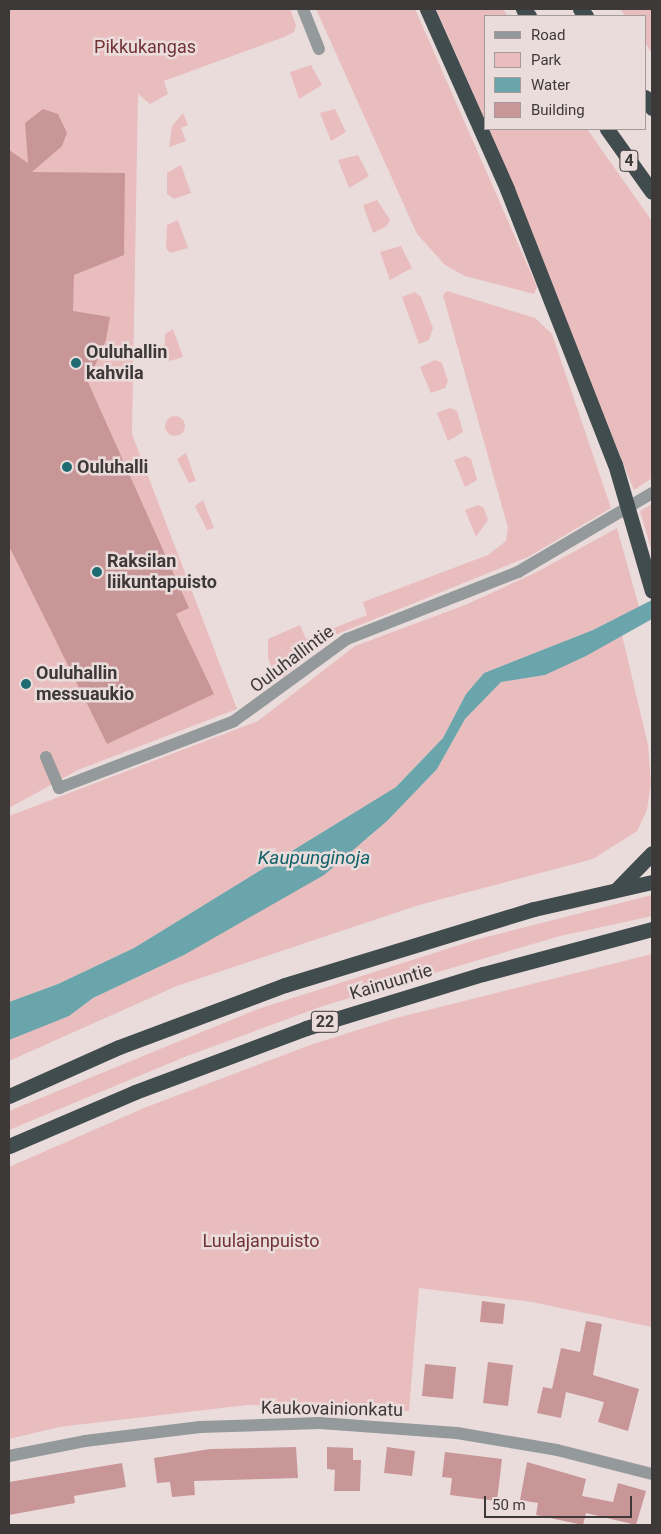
<!DOCTYPE html>
<html>
<head>
<meta charset="utf-8">
<style>
	body { margin:0 }
	#map { position:relative; width:661px; height:1534px; overflow:hidden; background:#ebdcdc; font-family:Roboto,sans-serif }
	div>[style] { position:absolute }
	[style*='--x'] { left:calc(var(--x)*1px); top:calc(var(--y)*1px); width:calc(var(--w)*1px); rotate:calc(var(--a)*1deg) }
	.green>* { inset:0; background:#e9bcbd }
	.round { border-radius:50% }
	.water>* { inset:0; background:#6aa5ab }
	.building>* { inset:0; background:#c99697 }
	.street>* { height:12px; margin:-6px; padding:0 6px; transform-origin:6px; border-radius:6px; background:#949a9b }
	.highway>* { height:15px; margin:-7.5px; padding:0 7.5px; transform-origin:7.5px; border-radius:7.5px; background:#404c4e }
	.highway-bridge>* { height:15px; margin:-7.5px; padding:0 7.5px; transform-origin:7.5px; border-radius:7.5px; background:#404c4e }
	.dots>* { width:14px; height:14px; translate:-50% -50%; box-sizing:border-box; border:2px solid #ebdcdc; border-radius:50% }
	span { translate:-50% -50%; white-space:nowrap; text-align:center; line-height:1.15; -webkit-text-stroke:5px #ebdcdc; paint-order:stroke }
	.shield-label span { padding:1px 4px; background:#ebdcdc; border:1px solid; border-radius:4px; -webkit-text-stroke-width:0 }
	.shield-label { font-size:16px; color:#3e3939; font-weight:700 }
	.park-label { font-size:18px; color:#723236 }
	.poi-label { font-size:18px; color:#3e3939; font-weight:700 }
	.left { translate:0 -50%; text-align:left }
	.street-label { font-size:18px; color:#3e3939 }
	.water-label { font-size:19px; color:#0f6269; font-style:italic }
	.frame { position:absolute; inset:0; border:10px solid #3e3939; pointer-events:none }
	.legend { position:absolute; left:484px; top:15px; width:162px; height:115px; box-sizing:border-box; background:#ebdcdc; border:1px solid #a69b9b; margin:0; padding:6px 9px; list-style:none; font-size:15px; color:#3e3939 }
	.legend li { display:flex; align-items:center; gap:10px; height:25px }
	.legend b { width:25px; border:1px solid #a69b9b }
	.scale { position:absolute; left:484px; top:1496px; width:148px; height:22px; box-sizing:border-box; border:2px solid #3e3939; border-top:0; padding-left:6px; font-size:15px; line-height:18px; white-space:nowrap; color:#3e3939; -webkit-text-stroke:4px #ebdcdc; paint-order:stroke }
</style>
</head>
<body>
<div id="map">
	<div class="green">
		<div style="clip-path:polygon(9px 9px,290px 9px,296px 25px,294px 32px,284px 37px,164px 81px,168px 94px,150px 104px,138px 94px,132px 434px,237px 709px,78px 770px,9px 808px)"></div>
		<div style="clip-path:polygon(316px 9px,415px 9px,537px 287px,534px 294px,465px 276px,445px 265px,417px 234px)"></div>
		<div style="clip-path:polygon(436px 9px,503px 9px,508px 16px,485px 16px,485px 120px)"></div>
		<div style="clip-path:polygon(620px 9px,652px 9px,652px 53px,645px 43px,645px 16px,625px 16px)"></div>
		<div style="clip-path:polygon(311px 65px,322px 85px,299px 99px,290px 72px)"></div>
		<div style="clip-path:polygon(335px 109px,346px 132px,331px 141px,320px 113px)"></div>
		<div style="clip-path:polygon(183px 113px,188px 125px,181px 128px,186px 141px,169px 147px,172px 126px)"></div>
		<div style="clip-path:polygon(489px 129px,587px 129px,652px 221px,652px 478px,634px 490px)"></div>
		<div style="clip-path:polygon(358px 155px,369px 176px,349px 188px,338px 160px)"></div>
		<div style="clip-path:polygon(181px 165px,191px 193px,174px 199px,167px 194px,167px 173px)"></div>
		<div style="clip-path:polygon(377px 200px,390px 220px,387px 226px,373px 233px,363px 205px)"></div>
		<div style="clip-path:polygon(178px 220px,188px 248px,170px 253px,166px 248px,167px 225px)"></div>
		<div style="clip-path:polygon(401px 246px,412px 268px,390px 280px,380px 252px)"></div>
		<div style="clip-path:polygon(447px 291px,535px 318px,552px 334px,611px 508px,528px 557px,335px 635px,284px 676px,276px 678px,268px 658px,268px 639px,300px 625px,306px 639px,367px 615px,363px 602px,488px 555px,506px 541px,508px 528px,443px 295px)"></div>
		<div style="clip-path:polygon(415px 292px,421px 297px,433px 328px,429px 340px,419px 344px,402px 297px)"></div>
		<div style="clip-path:polygon(173px 329px,183px 357px,170px 361px,164px 356px,165px 334px)"></div>
		<div style="clip-path:polygon(435px 360px,442px 363px,448px 381px,445px 388px,431px 393px,420px 367px)"></div>
		<div style="clip-path:polygon(450px 408px,457px 411px,463px 432px,448px 441px,437px 413px)"></div>
		<div class="round" style="left:165px;top:416px;width:20px;height:20px"></div>
		<div style="clip-path:polygon(186px 453px,196px 481px,189px 483px,177px 459px)"></div>
		<div style="clip-path:polygon(465px 456px,471px 459px,477px 480px,465px 487px,454px 460px)"></div>
		<div style="clip-path:polygon(203px 500px,214px 528px,207px 530px,195px 506px)"></div>
		<div style="clip-path:polygon(652px 504px,652px 552px,640px 511px)"></div>
		<div style="clip-path:polygon(478px 505px,484px 508px,488px 520px,476px 537px,465px 510px)"></div>
		<div style="clip-path:polygon(617px 528px,639px 607px,593px 630px,484px 673px,466px 694px,443px 738px,396px 787px,134px 948px,58px 984px,9px 1002px,9px 816px,258px 721px,355px 646px,465px 605px,537px 572px)"></div>
		<div style="clip-path:polygon(622px 635px,648px 745px,651px 783px,647px 810px,637px 831px,593px 859px,419px 905px,177px 986px,9px 1061px,9px 1040px,12px 1037px,69px 1016px,93px 998px,184px 955px,369px 837px,437px 769px,465px 719px,501px 682px,545px 675px)"></div>
		<div style="clip-path:polygon(652px 895px,652px 916px,560px 936px,323px 1006px,187px 1056px,9px 1130px,9px 1111px,258px 1009px,475px 940px)"></div>
		<div style="clip-path:polygon(652px 954px,652px 1327px,532px 1302px,419px 1288px,409px 1411px,247px 1405px,59px 1427px,9px 1439px,9px 1167px,144px 1108px,313px 1044px,396px 1018px)"></div>
	</div>
	<div class="water">
		<div style="clip-path:polygon(652px 600px,652px 619px,586px 656px,545px 675px,501px 682px,465px 719px,437px 769px,387px 821px,324px 875px,184px 955px,93px 998px,69px 1016px,9px 1040px,9px 1002px,58px 984px,134px 948px,396px 787px,443px 738px,466px 694px,484px 673px,593px 630px)"></div>
	</div>
	<div class="building">
		<div style="clip-path:polygon(43px 109px,58px 114px,67px 133px,62px 146px,32px 172px,125px 173px,124px 255px,74px 275px,73px 311px,110px 317px,106px 340px,88px 382px,189px 608px,176px 614px,214px 694px,107px 744px,9px 546px,9px 150px,28px 163px,25px 123px)"></div>
		<div style="clip-path:polygon(482px 1301px,505px 1304px,503px 1324px,480px 1322px)"></div>
		<div style="clip-path:polygon(586px 1321px,602px 1324px,593px 1375px,639px 1389px,628px 1431px,598px 1422px,604px 1402px,566px 1392px,561px 1418px,537px 1413px,543px 1387px,559px 1390px,552px 1389px,561px 1348px,580px 1352px)"></div>
		<div style="clip-path:polygon(488px 1362px,513px 1365px,508px 1406px,483px 1403px)"></div>
		<div style="clip-path:polygon(425px 1364px,456px 1367px,453px 1399px,422px 1396px)"></div>
		<div style="clip-path:polygon(296px 1447px,298px 1478px,194px 1481px,195px 1495px,172px 1497px,170px 1482px,157px 1483px,154px 1458px,210px 1449px)"></div>
		<div style="clip-path:polygon(327px 1447px,353px 1448px,353px 1460px,361px 1460px,360px 1491px,334px 1491px,335px 1470px,327px 1469px)"></div>
		<div style="clip-path:polygon(387px 1447px,415px 1451px,412px 1476px,384px 1473px)"></div>
		<div style="clip-path:polygon(445px 1452px,502px 1459px,497px 1501px,450px 1495px,452px 1478px,442px 1477px)"></div>
		<div style="clip-path:polygon(527px 1462px,586px 1479px,582px 1496px,613px 1502px,618px 1483px,646px 1491px,636px 1525px,586px 1513px,583px 1525px,536px 1515px,538px 1503px,520px 1500px)"></div>
		<div style="clip-path:polygon(122px 1463px,126px 1487px,74px 1496px,75px 1503px,9px 1515px,9px 1482px)"></div>
	</div>
	<div class="street">
		<div style="--x:303;--y:9;--w:43;--a:68.2"></div>
		<div style="--x:46;--y:757;--w:34;--a:67"></div>
		<div style="--x:59;--y:788;--w:187;--a:-20.9"></div>
		<div style="--x:234;--y:721;--w:140;--a:-36"></div>
		<div style="--x:347;--y:639;--w:184;--a:-21.4"></div>
		<div style="--x:518;--y:572;--w:156;--a:-30.5"></div>
		<div style="--x:9;--y:1456;--w:77;--a:-11.2"></div>
		<div style="--x:85;--y:1441;--w:116;--a:-6.9"></div>
		<div style="--x:200;--y:1427;--w:120;--a:-1.9"></div>
		<div style="--x:320;--y:1423;--w:137;--a:4.2"></div>
		<div style="--x:457;--y:1433;--w:101;--a:9.6"></div>
		<div style="--x:557;--y:1450;--w:98;--a:14.2"></div>
	</div>
	<div class="highway">
		<div style="--x:427;--y:9;--w:197;--a:66"></div>
		<div style="--x:507;--y:189;--w:295;--a:68.6"></div>
		<div style="--x:523;--y:9;--w:9;--a:49"></div>
		<div style="--x:580;--y:9;--w:9;--a:49"></div>
		<div style="--x:645;--y:97;--w:13;--a:58"></div>
		<div style="--x:607;--y:129;--w:77;--a:54.5"></div>
		<div style="--x:617;--y:889;--w:50;--a:-45.8"></div>
		<div style="--x:9;--y:1096;--w:120;--a:-24"></div>
		<div style="--x:119;--y:1047;--w:177;--a:-20.5"></div>
		<div style="--x:285;--y:985;--w:260;--a:-17"></div>
		<div style="--x:534;--y:909;--w:121;--a:-12.9"></div>
		<div style="--x:9;--y:1146;--w:137;--a:-23.2"></div>
		<div style="--x:135;--y:1092;--w:183;--a:-20.5"></div>
		<div style="--x:306;--y:1028;--w:185;--a:-17"></div>
		<div style="--x:483;--y:974;--w:175;--a:-14.9"></div>
	</div>
	<div class="highway-bridge">
		<div style="--x:615;--y:464;--w:132;--a:73.8"></div>
	</div>
	<div class="dots">
		<div style="left:76px;top:363px;background:#1f6b72"></div>
		<div style="left:67px;top:467px;background:#1f6b72"></div>
		<div style="left:97px;top:572px;background:#1f6b72"></div>
		<div style="left:26px;top:684px;background:#1f6b72"></div>
	</div>
	<div class="shield-label">
		<span style="left:629px;top:161px">4</span>
		<span style="left:325px;top:1022px">22</span>
	</div>
	<div class="park-label">
		<span style="left:145px;top:47px">Pikkukangas</span>
		<span style="left:261px;top:1241px">Luulajanpuisto</span>
	</div>
	<div class="poi-label">
		<span class="left" style="left:86px;top:363px">Ouluhallin<br>kahvila</span>
		<span class="left" style="left:77px;top:467px">Ouluhalli</span>
		<span class="left" style="left:107px;top:572px">Raksilan<br>liikuntapuisto</span>
		<span class="left" style="left:36px;top:684px">Ouluhallin<br>messuaukio</span>
	</div>
	<div class="street-label">
		<span style="left:292px;top:659px;rotate:-37deg">Ouluhallintie</span>
		<span style="left:391px;top:982px;rotate:-17deg">Kainuuntie</span>
		<span style="left:332px;top:1409px;rotate:1deg">Kaukovainionkatu</span>
	</div>
	<div class="water-label">
		<span style="left:314px;top:858px">Kaupunginoja</span>
	</div>
	<div class="frame"></div>
	<ul class="legend">
	<li><b style="height:6px;background:#949a9b"></b>Road</li>
	<li><b style="height:14px;background:#e9bcbd"></b>Park</li>
	<li><b style="height:14px;background:#6aa5ab"></b>Water</li>
	<li><b style="height:14px;background:#c99697"></b>Building</li>
	</ul>
	<div class="scale">50 m</div>
</div>
</body>
</html>
